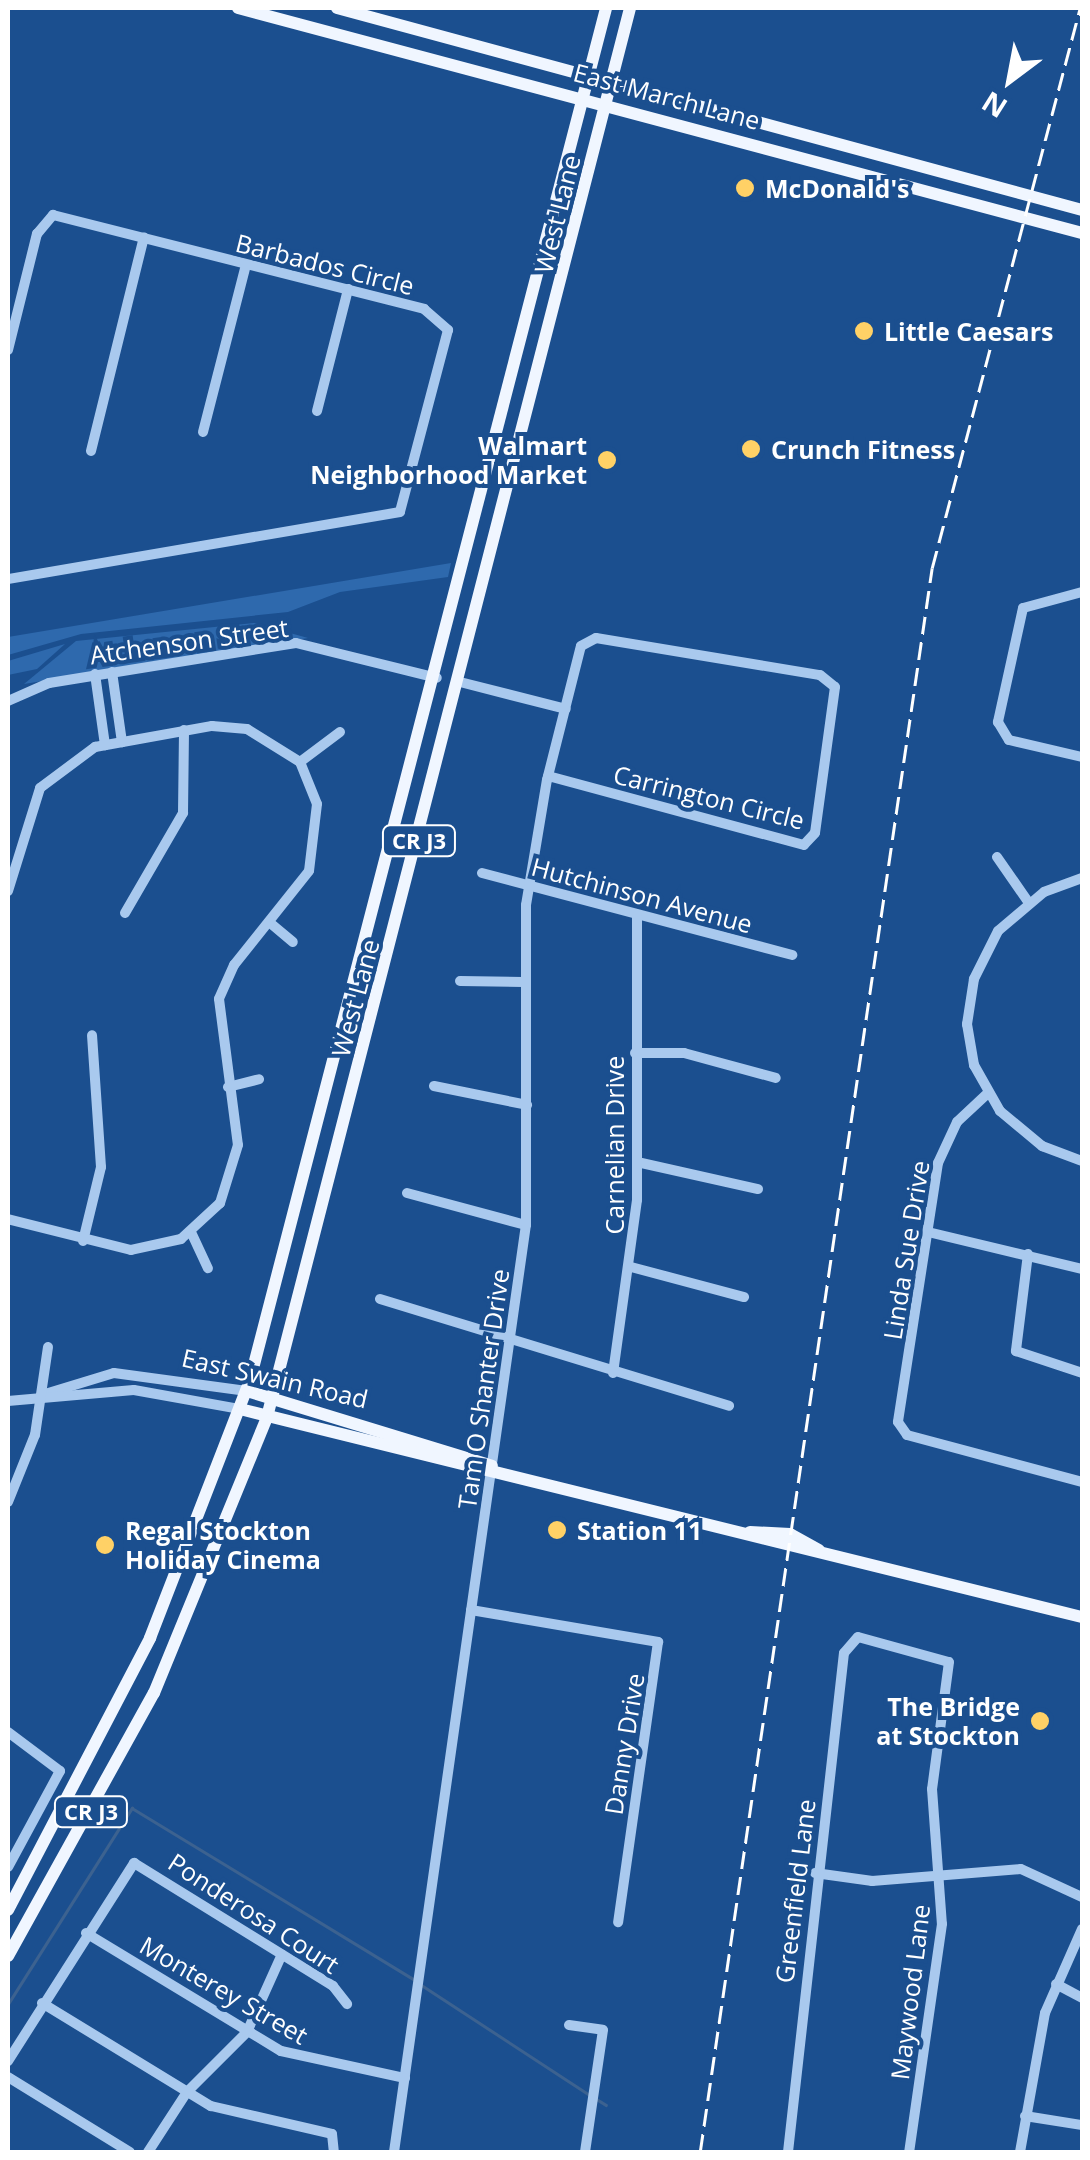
<!DOCTYPE html>
<html>
<head>
<meta charset="utf-8">
<style>
	body { margin:0 }
	#map { position:relative; width:1090px; height:2160px; overflow:hidden; background:#1b4f8f; font-family:"Open Sans",sans-serif }
	div>[style] { position:absolute }
	[style*='--x'] { left:calc(var(--x)*1px); top:calc(var(--y)*1px); width:calc(var(--w)*1px); rotate:calc(var(--a)*1deg) }
	.green>* { inset:0; background:#2e69ad }
	.stream>* { height:2.5px; margin:-1.25px; padding:0 1.25px; transform-origin:1.25px; border-radius:1.25px; background:#3c6290 }
	.minor>* { height:10px; margin:-5px; padding:0 5px; transform-origin:5px; border-radius:5px; background:#a9c9ee }
	.major>* { height:12px; margin:-6px; padding:0 6px; transform-origin:6px; border-radius:6px; background:#f0f6ff }
	.rail>* { height:2.5px; margin-top:-1.25px; transform-origin:0; background:repeating-linear-gradient(90deg,#fff 0 18px,transparent 0 26px) }
	.dots>* { width:28px; height:28px; translate:-50% -50%; box-sizing:border-box; border:5px solid #1b4f8f; border-radius:50% }
	span { translate:-50% -50%; white-space:nowrap; text-align:center; line-height:1.15; -webkit-text-stroke:8px #1b4f8f; paint-order:stroke }
	.shield-label span { padding:2px 8px; background:#1b4f8f; border:2px solid; border-radius:8px; -webkit-text-stroke-width:0 }
	.shield-label { font-size:22px; color:#fff; font-weight:700 }
	.street-label { font-size:25px; color:#fff }
	.poi-label { font-size:25px; color:#fff; font-weight:700 }
	.left { translate:0 -50%; text-align:left }
	.right { translate:-100% -50%; text-align:right }
	.frame { position:absolute; inset:0; border:10px solid #fff; pointer-events:none }
	.north { position:absolute; left:960px; top:30px; width:100px; height:100px; -webkit-text-stroke:8px #1b4f8f; paint-order:stroke; rotate:212deg; font-size:28px; font-weight:700; line-height:40px; text-align:center; color:#fff }
	.north::after { content:''; display:block; margin:auto; width:35px; height:45px; background:#fff; clip-path:polygon(50% 0,100% 100%,50% 72%,0 100%) }
</style>
</head>
<body>
<div id="map">
	<div class="green">
		<div style="clip-path:polygon(451px 563px,448px 577px,340px 592px,288px 612px,81px 634px,8px 655px,8px 637px)"></div>
		<div style="clip-path:polygon(254px 623px,308px 638px,24px 684px,76px 641px)"></div>
		<div style="clip-path:polygon(65px 644px,37px 669px,8px 675px,8px 661px)"></div>
	</div>
	<div class="stream">
		<div style="--x:420;--y:1984;--w:201;--a:33.2"></div>
		<div style="--x:8;--y:2004;--w:232;--a:-57.7"></div>
		<div style="--x:132;--y:1808;--w:329;--a:31.3"></div>
		<div style="--x:595;--y:2098;--w:13;--a:32"></div>
	</div>
	<div class="minor">
		<div style="--x:8;--y:350;--w:120;--a:-76"></div>
		<div style="--x:37;--y:234;--w:25;--a:-50"></div>
		<div style="--x:53;--y:215;--w:383;--a:14.2"></div>
		<div style="--x:424;--y:309;--w:32;--a:41"></div>
		<div style="--x:448;--y:330;--w:188;--a:104.8"></div>
		<div style="--x:400;--y:512;--w:398;--a:170.3"></div>
		<div style="--x:317;--y:411;--w:126;--a:-75.7"></div>
		<div style="--x:203;--y:432;--w:172;--a:-75.6"></div>
		<div style="--x:91;--y:451;--w:220;--a:-76.1"></div>
		<div style="--x:1082;--y:592;--w:61;--a:164.8"></div>
		<div style="--x:1023;--y:608;--w:117;--a:102.4"></div>
		<div style="--x:998;--y:722;--w:21;--a:59"></div>
		<div style="--x:1009;--y:740;--w:75;--a:13.1"></div>
		<div style="--x:112;--y:672;--w:71;--a:81.9"></div>
		<div style="--x:95;--y:674;--w:72;--a:82"></div>
		<div style="--x:460;--y:682;--w:109;--a:14.3"></div>
		<div style="--x:8;--y:701;--w:45;--a:-23.7"></div>
		<div style="--x:49;--y:683;--w:250;--a:-9.2"></div>
		<div style="--x:296;--y:643;--w:145;--a:13.9"></div>
		<div style="--x:300;--y:762;--w:50;--a:-36.9"></div>
		<div style="--x:997;--y:857;--w:56;--a:55.2"></div>
		<div style="--x:482;--y:873;--w:321;--a:14.8"></div>
		<div style="--x:1082;--y:878;--w:40;--a:159.8"></div>
		<div style="--x:1044;--y:892;--w:60;--a:139.7"></div>
		<div style="--x:998;--y:931;--w:54;--a:116.6"></div>
		<div style="--x:974;--y:979;--w:46;--a:98.8"></div>
		<div style="--x:967;--y:1024;--w:42;--a:80.3"></div>
		<div style="--x:974;--y:1065;--w:53;--a:60.5"></div>
		<div style="--x:1000;--y:1111;--w:55;--a:39.8"></div>
		<div style="--x:1042;--y:1146;--w:43;--a:20.6"></div>
		<div style="--x:8;--y:891;--w:108;--a:-72.7"></div>
		<div style="--x:40;--y:788;--w:69;--a:-36.7"></div>
		<div style="--x:95;--y:747;--w:119;--a:-10.2"></div>
		<div style="--x:212;--y:726;--w:35;--a:5"></div>
		<div style="--x:247;--y:729;--w:62;--a:31.9"></div>
		<div style="--x:300;--y:762;--w:45;--a:68"></div>
		<div style="--x:317;--y:804;--w:67;--a:96.8"></div>
		<div style="--x:309;--y:871;--w:120;--a:128.6"></div>
		<div style="--x:234;--y:965;--w:37;--a:114"></div>
		<div style="--x:219;--y:999;--w:147;--a:82.6"></div>
		<div style="--x:238;--y:1145;--w:61;--a:107.2"></div>
		<div style="--x:220;--y:1203;--w:53;--a:137.3"></div>
		<div style="--x:181;--y:1239;--w:51;--a:167.6"></div>
		<div style="--x:131;--y:1250;--w:127;--a:-165.9"></div>
		<div style="--x:125;--y:913;--w:116;--a:-59.9"></div>
		<div style="--x:183;--y:813;--w:83;--a:-89.3"></div>
		<div style="--x:269;--y:922;--w:31;--a:40"></div>
		<div style="--x:460;--y:981;--w:63;--a:0.9"></div>
		<div style="--x:635;--y:1053;--w:49;--a:0"></div>
		<div style="--x:684;--y:1053;--w:95;--a:15.2"></div>
		<div style="--x:434;--y:1086;--w:95;--a:11.5"></div>
		<div style="--x:228;--y:1087;--w:32;--a:-14"></div>
		<div style="--x:988;--y:1093;--w:42;--a:136.9"></div>
		<div style="--x:957;--y:1122;--w:45;--a:114.9"></div>
		<div style="--x:938;--y:1163;--w:262;--a:98.8"></div>
		<div style="--x:898;--y:1422;--w:16;--a:55"></div>
		<div style="--x:907;--y:1435;--w:181;--a:15"></div>
		<div style="--x:637;--y:1162;--w:124;--a:12.6"></div>
		<div style="--x:407;--y:1193;--w:123;--a:15.1"></div>
		<div style="--x:191;--y:1232;--w:40;--a:65"></div>
		<div style="--x:928;--y:1232;--w:158;--a:13.5"></div>
		<div style="--x:83;--y:1241;--w:76;--a:-76.3"></div>
		<div style="--x:101;--y:1167;--w:132;--a:-93.9"></div>
		<div style="--x:1028;--y:1254;--w:98;--a:97.1"></div>
		<div style="--x:1016;--y:1351;--w:70;--a:18.4"></div>
		<div style="--x:631;--y:1267;--w:117;--a:14.9"></div>
		<div style="--x:380;--y:1299;--w:365;--a:17"></div>
		<div style="--x:613;--y:1373;--w:175;--a:-82.1"></div>
		<div style="--x:637;--y:1200;--w:284;--a:-90"></div>
		<div style="--x:45;--y:1394;--w:72;--a:-16.9"></div>
		<div style="--x:114;--y:1373;--w:134;--a:7.7"></div>
		<div style="--x:8;--y:1401;--w:126;--a:-5"></div>
		<div style="--x:134;--y:1390;--w:108;--a:10.2"></div>
		<div style="--x:8;--y:1502;--w:72;--a:-68.1"></div>
		<div style="--x:35;--y:1435;--w:89;--a:-81.6"></div>
		<div style="--x:471;--y:1610;--w:190;--a:9.7"></div>
		<div style="--x:658;--y:1642;--w:283;--a:98.1"></div>
		<div style="--x:8;--y:1732;--w:65;--a:36.9"></div>
		<div style="--x:60;--y:1771;--w:109;--a:118.4"></div>
		<div style="--x:815;--y:1873;--w:58;--a:8"></div>
		<div style="--x:872;--y:1881;--w:149;--a:-4.6"></div>
		<div style="--x:1021;--y:1869;--w:67;--a:24.7"></div>
		<div style="--x:86;--y:1933;--w:228;--a:31.2"></div>
		<div style="--x:281;--y:2051;--w:127;--a:12.3"></div>
		<div style="--x:1056;--y:1984;--w:30;--a:28"></div>
		<div style="--x:42;--y:2003;--w:198;--a:31.4"></div>
		<div style="--x:211;--y:2106;--w:124;--a:13"></div>
		<div style="--x:332;--y:2134;--w:18;--a:84"></div>
		<div style="--x:569;--y:2025;--w:34;--a:8"></div>
		<div style="--x:603;--y:2030;--w:123;--a:98.4"></div>
		<div style="--x:8;--y:2061;--w:235;--a:-57.5"></div>
		<div style="--x:134;--y:1863;--w:234;--a:31.7"></div>
		<div style="--x:333;--y:1986;--w:23;--a:52"></div>
		<div style="--x:8;--y:2077;--w:143;--a:31.6"></div>
		<div style="--x:1025;--y:2116;--w:58;--a:9"></div>
		<div style="--x:148;--y:2152;--w:72;--a:-57"></div>
		<div style="--x:187;--y:2092;--w:85;--a:-45"></div>
		<div style="--x:247;--y:2032;--w:85;--a:-65.8"></div>
		<div style="--x:394;--y:2152;--w:936;--a:-81.9"></div>
		<div style="--x:526;--y:1225;--w:320;--a:-90"></div>
		<div style="--x:526;--y:905;--w:127;--a:-80.5"></div>
		<div style="--x:547;--y:780;--w:138;--a:-75.8"></div>
		<div style="--x:581;--y:646;--w:17;--a:-28"></div>
		<div style="--x:596;--y:638;--w:227;--a:9.4"></div>
		<div style="--x:820;--y:675;--w:19;--a:39"></div>
		<div style="--x:835;--y:687;--w:147;--a:97.8"></div>
		<div style="--x:815;--y:833;--w:16;--a:133"></div>
		<div style="--x:804;--y:845;--w:265;--a:-164.9"></div>
		<div style="--x:788;--y:2152;--w:502;--a:-83.6"></div>
		<div style="--x:844;--y:1653;--w:21;--a:-49"></div>
		<div style="--x:858;--y:1637;--w:94;--a:15.4"></div>
		<div style="--x:949;--y:1662;--w:128;--a:97.6"></div>
		<div style="--x:932;--y:1789;--w:135;--a:85.8"></div>
		<div style="--x:942;--y:1924;--w:230;--a:98.2"></div>
		<div style="--x:1020;--y:2152;--w:141;--a:-79.8"></div>
		<div style="--x:1045;--y:2013;--w:92;--a:-66.2"></div>
	</div>
	<div class="major">
		<div style="--x:238;--y:8;--w:873;--a:14.93"></div>
		<div style="--x:337;--y:8;--w:772;--a:15.17"></div>
		<div style="--x:247;--y:1391;--w:256;--a:17"></div>
		<div style="--x:240;--y:1409;--w:867;--a:13.88"></div>
		<div style="--x:750;--y:1532;--w:40;--a:2.9"></div>
		<div style="--x:790;--y:1534;--w:33;--a:29"></div>
		<div style="--x:8;--y:1910;--w:307;--a:-62.4"></div>
		<div style="--x:150;--y:1638;--w:277;--a:-68.8"></div>
		<div style="--x:250;--y:1380;--w:1417;--a:-75.45"></div>
		<div style="--x:8;--y:1956;--w:301;--a:-61"></div>
		<div style="--x:154;--y:1693;--w:298;--a:-67.7"></div>
		<div style="--x:267;--y:1417;--w:1455;--a:-75.55"></div>
	</div>
	<div class="rail">
		<div style="--x:700;--y:2152;--w:1601;--a:-81.67"></div>
		<div style="--x:932;--y:568;--w:579;--a:-75.2"></div>
	</div>
	<div class="dots">
		<div style="left:745px;top:188px;background:#ffd166"></div>
		<div style="left:864px;top:331px;background:#ffd166"></div>
		<div style="left:751px;top:449px;background:#ffd166"></div>
		<div style="left:607px;top:460px;background:#ffd166"></div>
		<div style="left:557px;top:1530px;background:#ffd166"></div>
		<div style="left:105px;top:1545px;background:#ffd166"></div>
		<div style="left:1040px;top:1721px;background:#ffd166"></div>
	</div>
	<div class="shield-label">
		<span style="left:419px;top:841px">CR J3</span>
		<span style="left:91px;top:1812px">CR J3</span>
	</div>
	<div class="street-label">
		<span style="left:667px;top:96px;rotate:15deg">East March Lane</span>
		<span style="left:557px;top:214px;rotate:-76deg">West Lane</span>
		<span style="left:325px;top:264px;rotate:14deg">Barbados Circle</span>
		<span style="left:189px;top:641px;rotate:-8deg">Atchenson Street</span>
		<span style="left:709px;top:797px;rotate:14deg">Carrington Circle</span>
		<span style="left:642px;top:895px;rotate:15deg">Hutchinson Avenue</span>
		<span style="left:355px;top:998px;rotate:-75deg">West Lane</span>
		<span style="left:614px;top:1145px;rotate:-90deg">Carnelian Drive</span>
		<span style="left:906px;top:1250px;rotate:-81deg">Linda Sue Drive</span>
		<span style="left:275px;top:1378px;rotate:13deg">East Swain Road</span>
		<span style="left:483px;top:1389px;rotate:-82deg">Tam O Shanter Drive</span>
		<span style="left:624px;top:1744px;rotate:-81deg">Danny Drive</span>
		<span style="left:795px;top:1891px;rotate:-83deg">Greenfield Lane</span>
		<span style="left:254px;top:1913px;rotate:33deg">Ponderosa Court</span>
		<span style="left:224px;top:1990px;rotate:30deg">Monterey Street</span>
		<span style="left:910px;top:1992px;rotate:-83deg">Maywood Lane</span>
	</div>
	<div class="poi-label">
		<span class="left" style="left:765px;top:188px">McDonald's</span>
		<span class="left" style="left:884px;top:331px">Little Caesars</span>
		<span class="right" style="left:587px;top:460px">Walmart<br>Neighborhood Market</span>
		<span class="left" style="left:771px;top:449px">Crunch Fitness</span>
		<span class="left" style="left:577px;top:1530px">Station 11</span>
		<span class="left" style="left:125px;top:1545px">Regal Stockton<br>Holiday Cinema</span>
		<span class="right" style="left:1020px;top:1721px">The Bridge<br>at Stockton</span>
	</div>
	<div class="frame"></div>
	<div class="north">N</div>
</div>
</body>
</html>
